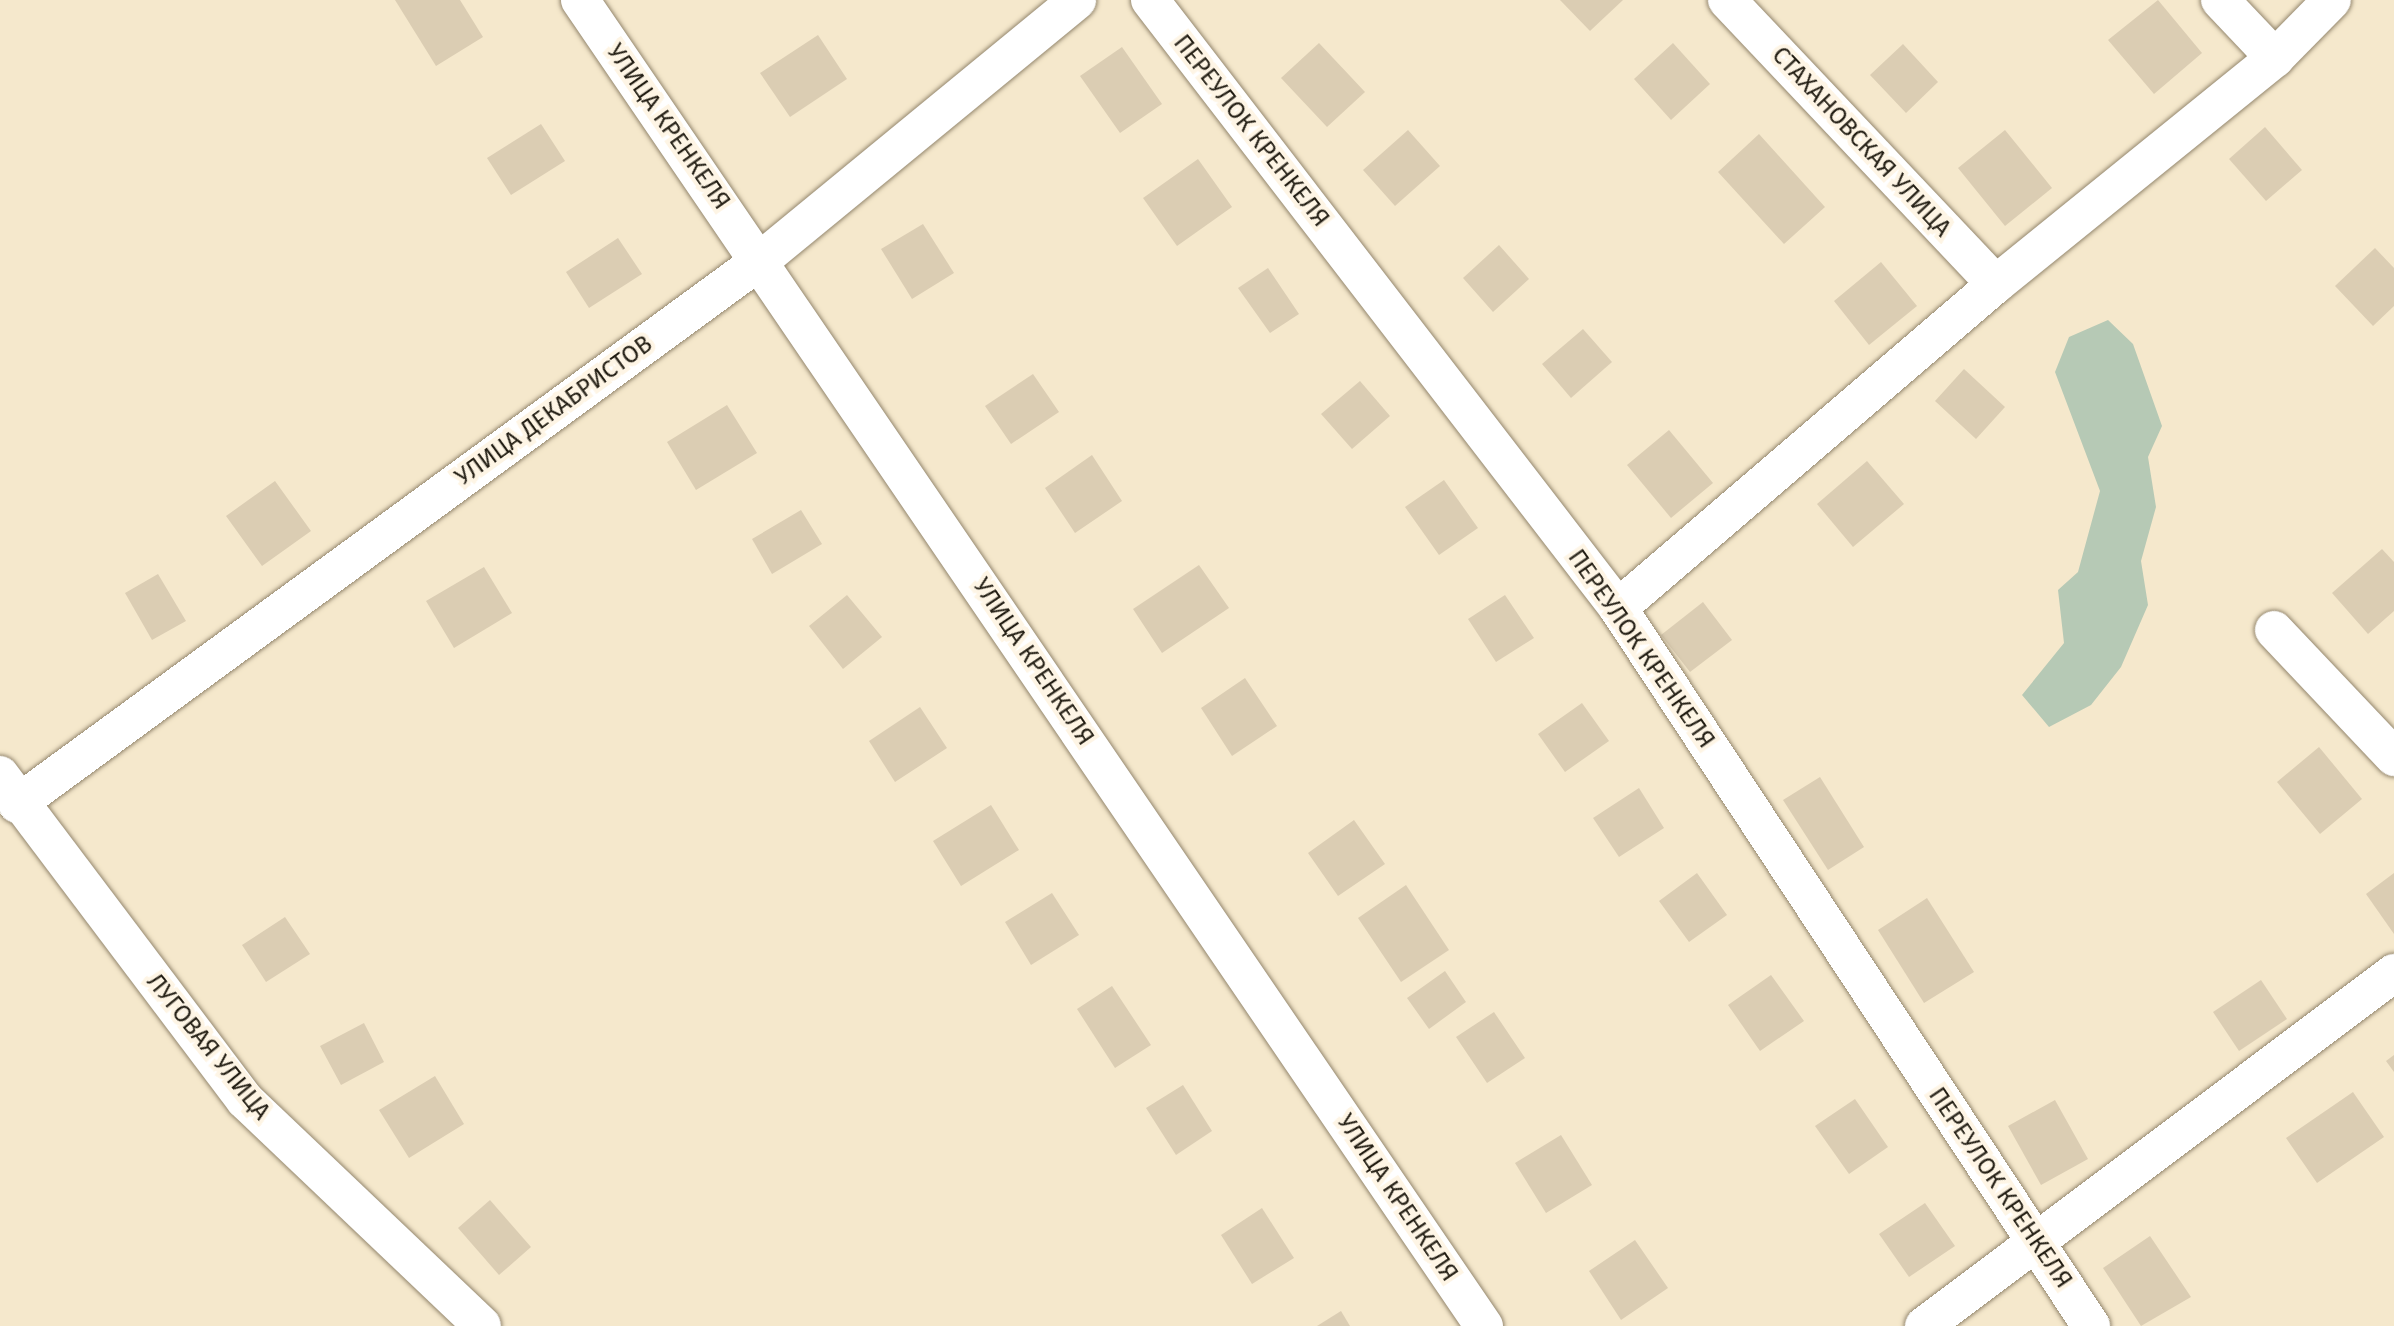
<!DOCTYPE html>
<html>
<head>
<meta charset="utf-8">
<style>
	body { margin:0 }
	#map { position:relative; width:2394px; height:1326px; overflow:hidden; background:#f5e8cc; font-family:"Fira Sans",sans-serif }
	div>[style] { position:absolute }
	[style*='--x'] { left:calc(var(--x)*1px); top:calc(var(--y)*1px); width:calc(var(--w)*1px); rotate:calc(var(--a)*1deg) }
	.green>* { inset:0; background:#b6c9b5 }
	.building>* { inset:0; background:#dbcdb3 }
	.roads { filter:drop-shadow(0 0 2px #94876e) drop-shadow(0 0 2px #94876e) }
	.minor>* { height:38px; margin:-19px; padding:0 19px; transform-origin:19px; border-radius:19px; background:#fff }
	span { translate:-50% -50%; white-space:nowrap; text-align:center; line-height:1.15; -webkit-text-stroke:8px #fef5e5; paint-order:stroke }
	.street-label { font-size:24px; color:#221d13 }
</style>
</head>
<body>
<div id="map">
	<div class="green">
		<div style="clip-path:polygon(2108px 320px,2133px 344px,2162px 426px,2148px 457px,2156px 507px,2141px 561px,2148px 605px,2121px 667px,2091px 705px,2049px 727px,2022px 695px,2064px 643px,2058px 590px,2078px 572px,2100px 491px,2055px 372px,2069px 337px)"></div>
	</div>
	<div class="building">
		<div style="clip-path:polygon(395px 0,460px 0,483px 37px,436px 66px)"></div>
		<div style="clip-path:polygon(1560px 0,1623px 0,1590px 31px)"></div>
		<div style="clip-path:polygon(2158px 0,2202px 53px,2154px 94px,2108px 40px)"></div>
		<div style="clip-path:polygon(818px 35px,847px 79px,790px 117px,760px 73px)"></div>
		<div style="clip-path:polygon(1319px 43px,1365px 92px,1327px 127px,1281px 78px)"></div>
		<div style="clip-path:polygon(1673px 43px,1710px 84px,1671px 120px,1634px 79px)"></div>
		<div style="clip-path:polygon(1903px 44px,1938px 82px,1906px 113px,1870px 75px)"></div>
		<div style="clip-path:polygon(1122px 47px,1162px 104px,1120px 133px,1080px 76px)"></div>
		<div style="clip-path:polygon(541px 124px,565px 161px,511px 195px,487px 158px)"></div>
		<div style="clip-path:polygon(2265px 127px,2302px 170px,2266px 201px,2229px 159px)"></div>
		<div style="clip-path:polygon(1408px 130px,1440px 166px,1395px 206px,1363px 170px)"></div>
		<div style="clip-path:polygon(2005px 130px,2052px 188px,2005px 226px,1958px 168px)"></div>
		<div style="clip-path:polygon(1759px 134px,1825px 207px,1784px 244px,1718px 172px)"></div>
		<div style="clip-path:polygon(1198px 159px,1232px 207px,1177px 246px,1143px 198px)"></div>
		<div style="clip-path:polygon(923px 224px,954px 273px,912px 299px,881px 249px)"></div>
		<div style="clip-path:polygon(618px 238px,642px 274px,589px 308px,566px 272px)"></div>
		<div style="clip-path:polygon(1499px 245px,1529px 279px,1493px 312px,1463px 278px)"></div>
		<div style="clip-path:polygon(2375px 248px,2394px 268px,2394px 306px,2373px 326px,2335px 286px)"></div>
		<div style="clip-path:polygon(1881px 262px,1917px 306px,1869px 345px,1834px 301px)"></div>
		<div style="clip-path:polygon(1268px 268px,1299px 314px,1270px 333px,1238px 288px)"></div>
		<div style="clip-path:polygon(1583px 329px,1612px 362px,1571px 398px,1542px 364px)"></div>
		<div style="clip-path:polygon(1964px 369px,2005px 407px,1976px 439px,1935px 401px)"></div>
		<div style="clip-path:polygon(1033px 374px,1059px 412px,1011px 444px,985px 406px)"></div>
		<div style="clip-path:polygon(1360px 381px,1390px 416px,1352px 449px,1321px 414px)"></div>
		<div style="clip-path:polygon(727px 405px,757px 453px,696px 490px,667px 442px)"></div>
		<div style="clip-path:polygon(1669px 430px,1713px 483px,1671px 518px,1627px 465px)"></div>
		<div style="clip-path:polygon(1092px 455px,1122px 501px,1075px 533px,1045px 488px)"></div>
		<div style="clip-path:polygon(1867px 461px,1904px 504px,1853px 547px,1817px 504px)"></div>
		<div style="clip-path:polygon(1444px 480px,1478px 528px,1439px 555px,1405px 507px)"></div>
		<div style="clip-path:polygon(275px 481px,311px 531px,262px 566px,226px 516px)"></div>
		<div style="clip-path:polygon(801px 510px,822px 544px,772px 574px,752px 539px)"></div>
		<div style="clip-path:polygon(2382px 549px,2394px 562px,2394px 611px,2368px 634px,2332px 593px)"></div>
		<div style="clip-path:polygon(1199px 565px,1229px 608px,1162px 653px,1133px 609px)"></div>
		<div style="clip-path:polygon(484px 567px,512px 613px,454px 648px,426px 601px)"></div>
		<div style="clip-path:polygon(158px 574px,186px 621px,152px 640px,125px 593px)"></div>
		<div style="clip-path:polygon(847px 595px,882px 637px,843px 669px,809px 626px)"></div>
		<div style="clip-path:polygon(1505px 595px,1534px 638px,1496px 662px,1468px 619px)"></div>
		<div style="clip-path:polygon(1703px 602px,1732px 640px,1690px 672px,1661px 635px)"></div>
		<div style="clip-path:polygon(1245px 678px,1277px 726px,1232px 756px,1201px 708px)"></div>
		<div style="clip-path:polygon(1582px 703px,1609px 741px,1565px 772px,1538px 734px)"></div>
		<div style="clip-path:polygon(920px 707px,947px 748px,895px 782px,869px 741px)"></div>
		<div style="clip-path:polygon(2319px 747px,2362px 799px,2320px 834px,2277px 782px)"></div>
		<div style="clip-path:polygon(1820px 777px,1864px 847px,1828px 870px,1783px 800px)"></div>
		<div style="clip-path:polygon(1639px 788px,1664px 828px,1619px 857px,1593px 818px)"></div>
		<div style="clip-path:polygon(991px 805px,1019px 850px,961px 886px,933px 841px)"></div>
		<div style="clip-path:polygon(1354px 820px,1385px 864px,1338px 896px,1308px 853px)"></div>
		<div style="clip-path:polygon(1697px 873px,1727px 915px,1689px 942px,1659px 901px)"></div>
		<div style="clip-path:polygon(2394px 873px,2394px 934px,2366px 894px)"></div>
		<div style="clip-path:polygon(1406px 885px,1449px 950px,1401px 982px,1358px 918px)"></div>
		<div style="clip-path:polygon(1052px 893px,1079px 935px,1031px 965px,1005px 922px)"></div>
		<div style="clip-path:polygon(1927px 898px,1974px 972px,1924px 1003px,1878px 930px)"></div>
		<div style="clip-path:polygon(285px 917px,310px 954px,266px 982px,242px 945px)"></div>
		<div style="clip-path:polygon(1445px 971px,1466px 1002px,1429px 1029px,1407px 998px)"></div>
		<div style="clip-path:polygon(1771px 975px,1804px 1021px,1760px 1051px,1728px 1005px)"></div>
		<div style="clip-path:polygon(2261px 980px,2287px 1019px,2239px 1051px,2213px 1012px)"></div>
		<div style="clip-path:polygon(1112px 986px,1151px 1045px,1115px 1068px,1077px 1009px)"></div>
		<div style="clip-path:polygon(1494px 1012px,1525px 1058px,1487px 1083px,1456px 1037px)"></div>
		<div style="clip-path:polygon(364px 1023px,384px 1062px,341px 1085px,320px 1046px)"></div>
		<div style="clip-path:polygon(2394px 1055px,2394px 1072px,2386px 1061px)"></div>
		<div style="clip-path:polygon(435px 1076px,464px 1124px,409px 1158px,379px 1110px)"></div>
		<div style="clip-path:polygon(1183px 1085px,1212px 1131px,1176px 1155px,1146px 1108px)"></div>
		<div style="clip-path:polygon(2353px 1092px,2384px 1137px,2317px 1183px,2286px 1138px)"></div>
		<div style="clip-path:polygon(1855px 1099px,1888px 1147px,1849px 1174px,1815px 1126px)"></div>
		<div style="clip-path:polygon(2055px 1100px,2088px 1159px,2041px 1185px,2008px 1126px)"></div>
		<div style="clip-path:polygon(1561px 1135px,1592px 1185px,1546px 1213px,1515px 1163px)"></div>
		<div style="clip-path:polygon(490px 1200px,531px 1247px,499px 1275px,458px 1228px)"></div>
		<div style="clip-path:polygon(1925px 1203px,1955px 1246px,1909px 1277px,1879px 1234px)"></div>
		<div style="clip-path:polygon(1262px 1208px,1294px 1258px,1252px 1284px,1221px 1235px)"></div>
		<div style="clip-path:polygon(2150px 1236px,2191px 1297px,2141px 1326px,2103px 1268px)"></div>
		<div style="clip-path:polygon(1635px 1240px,1668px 1288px,1621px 1320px,1589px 1271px)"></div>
		<div style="clip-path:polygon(1341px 1311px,1350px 1326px,1317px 1326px)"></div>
	</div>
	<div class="roads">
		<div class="minor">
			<div style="--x:580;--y:0;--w:1605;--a:55.72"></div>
			<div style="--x:1150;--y:0;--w:767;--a:52.41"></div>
			<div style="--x:1618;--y:608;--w:860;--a:56.62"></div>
			<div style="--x:1727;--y:0;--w:391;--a:46.6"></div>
			<div style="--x:2220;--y:0;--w:80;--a:46.5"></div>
			<div style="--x:1618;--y:608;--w:498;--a:-40.6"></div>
			<div style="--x:1996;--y:284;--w:359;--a:-39"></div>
			<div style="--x:2275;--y:58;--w:81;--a:-45.5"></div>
			<div style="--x:2274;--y:630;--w:175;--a:46.6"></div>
			<div style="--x:0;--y:775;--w:407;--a:53"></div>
			<div style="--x:245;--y:1100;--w:327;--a:43.6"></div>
			<div style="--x:17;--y:804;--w:922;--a:-36.17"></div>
			<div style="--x:761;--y:260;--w:409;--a:-39.4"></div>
			<div style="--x:1924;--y:1326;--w:588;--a:-36.91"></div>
		</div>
	</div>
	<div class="street-label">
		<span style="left:668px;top:127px;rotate:55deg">УЛИЦА КРЕНКЕЛЯ</span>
		<span style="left:1251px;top:131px;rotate:52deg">ПЕРЕУЛОК КРЕНКЕЛЯ</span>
		<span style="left:1861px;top:142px;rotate:47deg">СТАХАНОВСКАЯ УЛИЦА</span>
		<span style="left:554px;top:411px;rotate:-36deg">УЛИЦА ДЕКАБРИСТОВ</span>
		<span style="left:1641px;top:649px;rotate:55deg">ПЕРЕУЛОК КРЕНКЕЛЯ</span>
		<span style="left:1033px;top:662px;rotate:56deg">УЛИЦА КРЕНКЕЛЯ</span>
		<span style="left:208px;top:1047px;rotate:51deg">ЛУГОВАЯ УЛИЦА</span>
		<span style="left:2000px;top:1188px;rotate:56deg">ПЕРЕУЛОК КРЕНКЕЛЯ</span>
		<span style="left:1397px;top:1198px;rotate:56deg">УЛИЦА КРЕНКЕЛЯ</span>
	</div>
</div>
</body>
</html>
